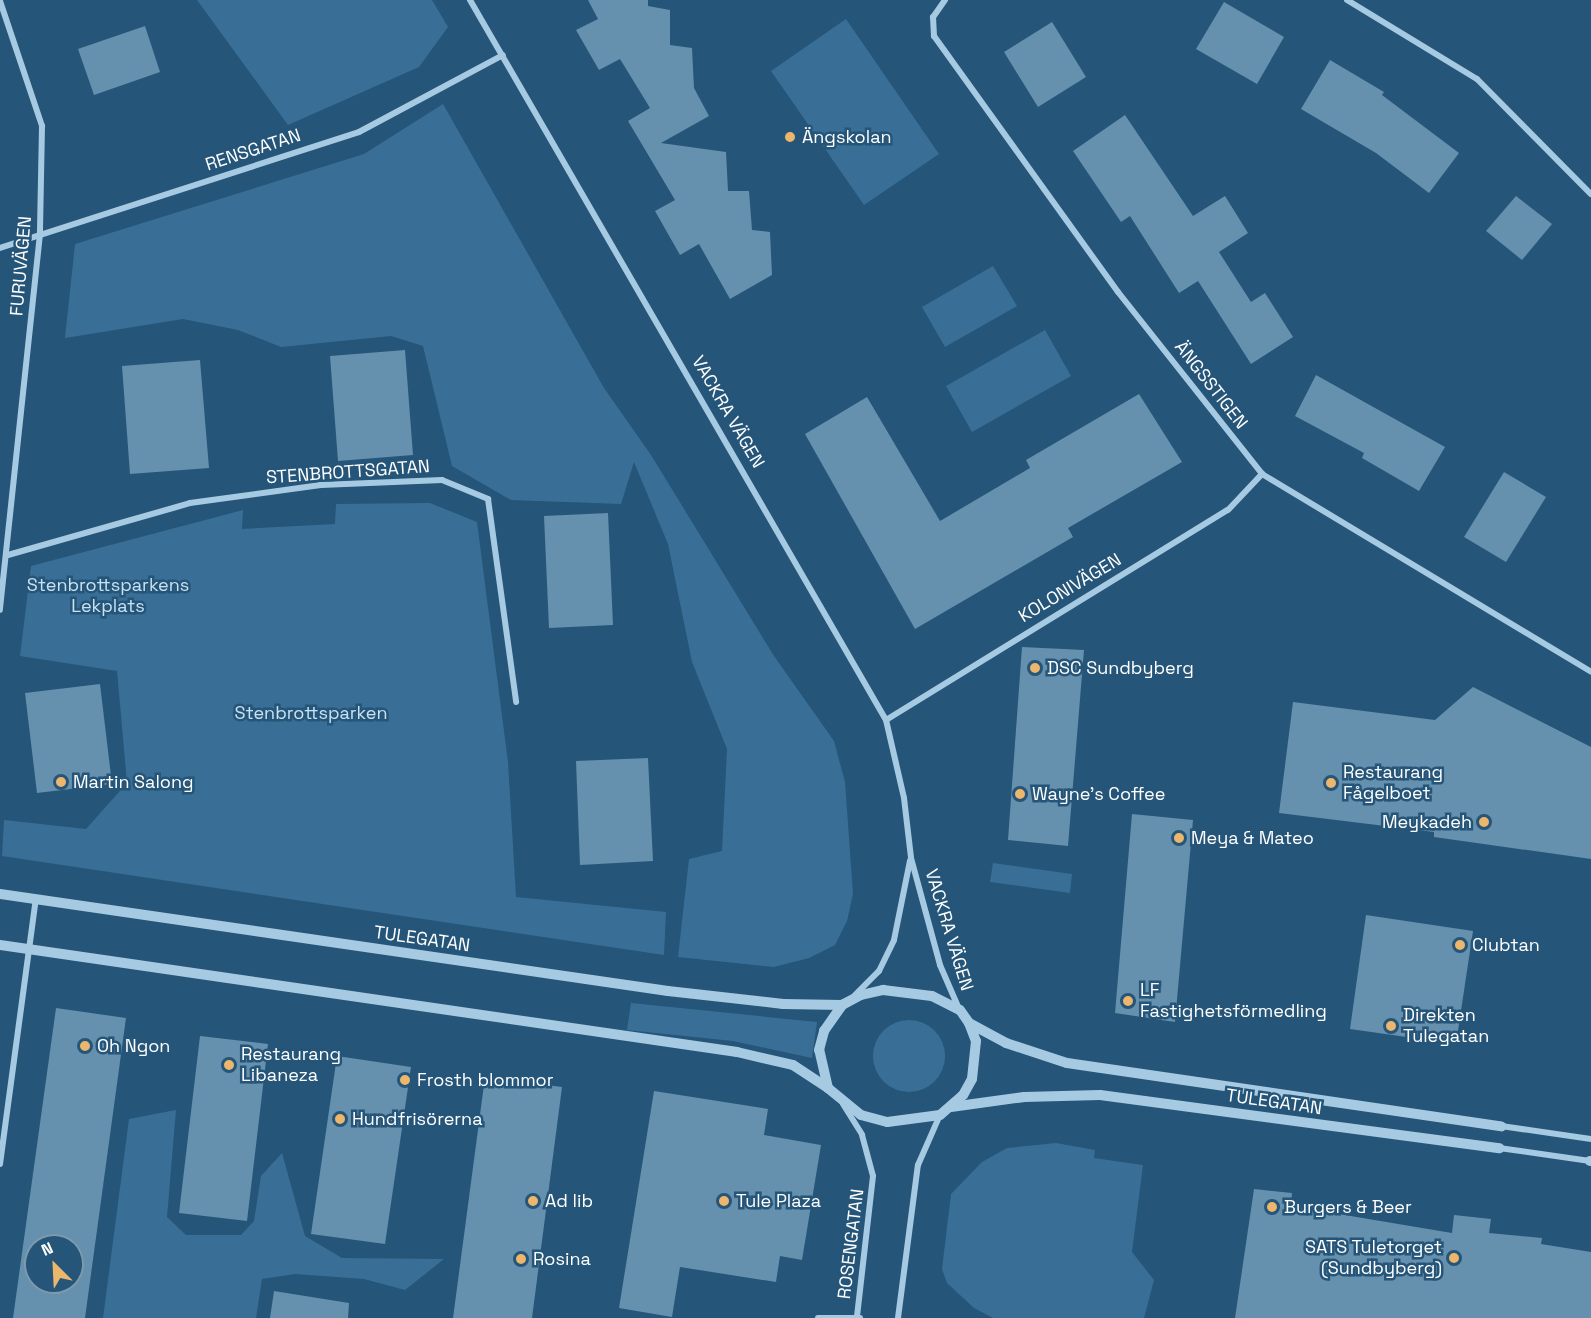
<!DOCTYPE html>
<html>
<head>
<meta charset="utf-8">
<style>
	body { margin:0 }
	#map { position:relative; width:1591px; height:1318px; overflow:hidden; background:#255578; font-family:"Space Grotesk",sans-serif }
	div>[style] { position:absolute }
	[style*='--x'] { left:calc(var(--x)*1px); top:calc(var(--y)*1px); width:calc(var(--w)*1px); rotate:calc(var(--a)*1deg) }
	.green>* { inset:0; background:#396f96 }
	.round { border-radius:50% }
	.building>* { inset:0; background:#6590ae }
	.minor>* { height:6px; margin:-3px; padding:0 3px; transform-origin:3px; border-radius:3px; background:#a7cae3 }
	.tertiary>* { height:10px; margin:-5px; padding:0 5px; transform-origin:5px; border-radius:5px; background:#a7cae3 }
	.dots>* { width:16px; height:16px; translate:-50% -50%; box-sizing:border-box; border:3px solid #255578; border-radius:50% }
	span { translate:-50% -50%; white-space:nowrap; text-align:center; line-height:1.15; -webkit-text-stroke:5px #255578; paint-order:stroke }
	.poi-label { font-size:18px; color:#fff }
	.left { translate:0 -50%; text-align:left }
	.right { translate:-100% -50%; text-align:right }
	.street-label { font-size:18px; color:#fff }
	.park-label { font-size:18px; color:#c9e2f3 }
	.north { position:absolute; left:24px; top:1234px; width:60px; height:60px; box-sizing:border-box; background:#255578; border:2px solid #7c99ae; border-radius:50%; rotate:336deg; font-size:16px; font-weight:700; line-height:24px; text-align:center; color:#fff }
	.north::after { content:''; display:block; margin:auto; width:21px; height:27px; background:#ecb66c; clip-path:polygon(50% 0,100% 100%,50% 72%,0 100%) }
</style>
</head>
<body>
<div id="map">
	<div class="green">
		<div style="clip-path:polygon(197px 0,432px 0,448px 27px,419px 67px,288px 125px)"></div>
		<div style="clip-path:polygon(846px 19px,939px 154px,864px 205px,771px 71px)"></div>
		<div style="clip-path:polygon(443px 104px,604px 388px,651px 455px,774px 656px,834px 741px,845px 782px,853px 894px,847px 921px,835px 945px,809px 958px,774px 967px,678px 957px,689px 859px,722px 851px,727px 749px,692px 662px,668px 544px,634px 462px,621px 504px,511px 500px,452px 466px,423px 346px,391px 336px,281px 347px,238px 330px,183px 319px,65px 338px,75px 244px,364px 154px)"></div>
		<div style="clip-path:polygon(993px 266px,1017px 306px,945px 347px,922px 307px)"></div>
		<div style="clip-path:polygon(1045px 330px,1071px 376px,972px 432px,946px 386px)"></div>
		<div style="clip-path:polygon(430px 503px,477px 522px,508px 762px,516px 897px,666px 912px,664px 955px,2px 856px,4px 820px,86px 829px,127px 783px,117px 671px,20px 656px,31px 566px,243px 510px,242px 529px,335px 524px,336px 504px)"></div>
		<div style="clip-path:polygon(993px 863px,1072px 874px,1070px 893px,990px 882px)"></div>
		<div style="clip-path:polygon(631px 1003px,817px 1022px,812px 1058px,733px 1041px,627px 1030px)"></div>
		<div class="round" style="left:873px;top:1020px;width:72px;height:72px"></div>
		<div style="clip-path:polygon(176px 1110px,167px 1217px,186px 1235px,241px 1235px,254px 1221px,261px 1176px,282px 1153px,305px 1236px,342px 1258px,444px 1259px,405px 1290px,364px 1279px,295px 1274px,262px 1279px,256px 1318px,103px 1318px,129px 1119px)"></div>
		<div style="clip-path:polygon(1056px 1143px,1095px 1150px,1094px 1158px,1143px 1165px,1132px 1252px,1154px 1280px,1144px 1318px,993px 1318px,974px 1308px,947px 1283px,942px 1269px,951px 1194px,982px 1162px,1007px 1148px)"></div>
	</div>
	<div class="building">
		<div style="clip-path:polygon(588px 0,648px 0,648px 6px,670px 10px,670px 45px,692px 48px,694px 88px,709px 116px,661px 143px,726px 152px,728px 191px,749px 191px,752px 230px,770px 232px,772px 275px,730px 299px,699px 244px,680px 255px,655px 211px,675px 200px,628px 121px,650px 108px,620px 59px,599px 70px,576px 30px,598px 19px)"></div>
		<div style="clip-path:polygon(1224px 2px,1284px 37px,1257px 84px,1196px 49px)"></div>
		<div style="clip-path:polygon(1052px 22px,1086px 77px,1038px 107px,1004px 52px)"></div>
		<div style="clip-path:polygon(145px 26px,160px 72px,94px 95px,78px 49px)"></div>
		<div style="clip-path:polygon(1330px 60px,1384px 92px,1382px 95px,1459px 153px,1429px 193px,1376px 153px,1301px 109px)"></div>
		<div style="clip-path:polygon(1125px 115px,1193px 216px,1225px 196px,1248px 233px,1219px 252px,1251px 302px,1265px 293px,1293px 337px,1251px 364px,1198px 281px,1179px 293px,1130px 216px,1121px 222px,1073px 151px)"></div>
		<div style="clip-path:polygon(1516px 196px,1552px 224px,1522px 260px,1486px 231px)"></div>
		<div style="clip-path:polygon(405px 350px,413px 455px,338px 461px,330px 356px)"></div>
		<div style="clip-path:polygon(200px 360px,209px 468px,130px 474px,122px 366px)"></div>
		<div style="clip-path:polygon(1316px 375px,1445px 447px,1419px 491px,1362px 458px,1364px 453px,1295px 416px)"></div>
		<div style="clip-path:polygon(1139px 394px,1182px 462px,1068px 528px,1073px 537px,915px 629px,805px 434px,867px 397px,940px 521px,1030px 468px,1026px 460px)"></div>
		<div style="clip-path:polygon(1504px 472px,1546px 497px,1506px 562px,1464px 537px)"></div>
		<div style="clip-path:polygon(608px 513px,613px 625px,549px 628px,544px 516px)"></div>
		<div style="clip-path:polygon(1022px 647px,1084px 650px,1068px 846px,1008px 840px)"></div>
		<div style="clip-path:polygon(100px 684px,112px 784px,37px 793px,25px 693px)"></div>
		<div style="clip-path:polygon(1473px 687px,1591px 747px,1591px 859px,1434px 837px,1434px 832px,1279px 813px,1293px 702px,1435px 720px)"></div>
		<div style="clip-path:polygon(648px 758px,653px 861px,580px 865px,576px 761px)"></div>
		<div style="clip-path:polygon(1132px 814px,1193px 820px,1175px 1022px,1115px 1013px)"></div>
		<div style="clip-path:polygon(1366px 915px,1473px 931px,1456px 1044px,1350px 1029px)"></div>
		<div style="clip-path:polygon(evenodd,56px 1008px,126px 1018px,85px 1318px,13px 1318px,56px 1008px,36px 1246px,72px 1246px,72px 1282px,36px 1282px,36px 1246px)"></div>
		<div style="clip-path:polygon(200px 1036px,268px 1044px,247px 1221px,179px 1213px)"></div>
		<div style="clip-path:polygon(337px 1056px,411px 1067px,385px 1244px,311px 1234px)"></div>
		<div style="clip-path:polygon(485px 1077px,562px 1087px,532px 1318px,453px 1318px)"></div>
		<div style="clip-path:polygon(654px 1091px,768px 1109px,764px 1135px,821px 1145px,802px 1260px,780px 1256px,776px 1282px,680px 1267px,672px 1317px,619px 1308px)"></div>
		<div style="clip-path:polygon(1254px 1189px,1292px 1193px,1291px 1206px,1452px 1233px,1454px 1215px,1491px 1219px,1489px 1233px,1542px 1238px,1541px 1244px,1591px 1252px,1591px 1318px,1235px 1318px)"></div>
		<div style="clip-path:polygon(274px 1291px,349px 1303px,348px 1318px,270px 1318px)"></div>
	</div>
	<div class="minor">
		<div style="--x:470;--y:0;--w:832;--a:59.98"></div>
		<div style="--x:886;--y:720;--w:80;--a:77"></div>
		<div style="--x:904;--y:798;--w:60;--a:83.3"></div>
		<div style="--x:911;--y:858;--w:111;--a:74.8"></div>
		<div style="--x:940;--y:965;--w:48;--a:66.6"></div>
		<div style="--x:945;--y:0;--w:21;--a:125"></div>
		<div style="--x:933;--y:17;--w:19;--a:87"></div>
		<div style="--x:934;--y:36;--w:315;--a:54.3"></div>
		<div style="--x:1118;--y:292;--w:232;--a:51.6"></div>
		<div style="--x:1262;--y:474;--w:384;--a:31"></div>
		<div style="--x:1347;--y:0;--w:152;--a:31.3"></div>
		<div style="--x:1477;--y:79;--w:162;--a:45.3"></div>
		<div style="--x:0;--y:1;--w:132;--a:71.4"></div>
		<div style="--x:42;--y:126;--w:108;--a:91.1"></div>
		<div style="--x:40;--y:234;--w:378;--a:96.1"></div>
		<div style="--x:0;--y:248;--w:377;--a:-17.9"></div>
		<div style="--x:359;--y:132;--w:163;--a:-28.1"></div>
		<div style="--x:8;--y:555;--w:189;--a:-15.9"></div>
		<div style="--x:190;--y:503;--w:132;--a:-7.8"></div>
		<div style="--x:321;--y:485;--w:121;--a:-2.4"></div>
		<div style="--x:442;--y:480;--w:50;--a:22.4"></div>
		<div style="--x:488;--y:499;--w:205;--a:82.1"></div>
		<div style="--x:886;--y:720;--w:401;--a:-31.6"></div>
		<div style="--x:1228;--y:510;--w:50;--a:-46.6"></div>
		<div style="--x:855;--y:995;--w:34;--a:-45"></div>
		<div style="--x:879;--y:971;--w:34;--a:-64"></div>
		<div style="--x:894;--y:940;--w:81;--a:-78.6"></div>
		<div style="--x:843;--y:1104;--w:36;--a:58"></div>
		<div style="--x:862;--y:1135;--w:42;--a:75"></div>
		<div style="--x:873;--y:1176;--w:142;--a:96.5"></div>
		<div style="--x:1501;--y:1126;--w:91;--a:8.2"></div>
		<div style="--x:1499;--y:1148;--w:92;--a:8.1"></div>
		<div style="--x:0;--y:1164;--w:267;--a:-82.3"></div>
		<div style="--x:818;--y:1318;--w:42;--a:0"></div>
		<div style="--x:898;--y:1318;--w:154;--a:-82.6"></div>
		<div style="--x:918;--y:1165;--w:55;--a:-66.3"></div>
	</div>
	<div class="tertiary">
		<div style="--x:0;--y:894;--w:675;--a:8.26"></div>
		<div style="--x:668;--y:991;--w:116;--a:6.4"></div>
		<div style="--x:783;--y:1004;--w:59;--a:1"></div>
		<div style="--x:0;--y:945;--w:745;--a:8.26"></div>
		<div style="--x:737;--y:1052;--w:57;--a:13.1"></div>
		<div style="--x:793;--y:1065;--w:42;--a:33.3"></div>
		<div style="--x:883;--y:990;--w:49;--a:7"></div>
		<div style="--x:932;--y:996;--w:31;--a:27"></div>
		<div style="--x:960;--y:1010;--w:16;--a:55"></div>
		<div style="--x:969;--y:1023;--w:19;--a:69"></div>
		<div style="--x:976;--y:1041;--w:38;--a:96"></div>
		<div style="--x:972;--y:1079;--w:18;--a:119"></div>
		<div style="--x:963;--y:1095;--w:30;--a:139"></div>
		<div style="--x:940;--y:1115;--w:53;--a:172.5"></div>
		<div style="--x:887;--y:1122;--w:27;--a:-165"></div>
		<div style="--x:861;--y:1115;--w:43;--a:-140.7"></div>
		<div style="--x:828;--y:1088;--w:39;--a:-103"></div>
		<div style="--x:819;--y:1050;--w:20;--a:-75"></div>
		<div style="--x:824;--y:1031;--w:32;--a:-55"></div>
		<div style="--x:842;--y:1005;--w:21;--a:-28"></div>
		<div style="--x:861;--y:995;--w:23;--a:-13"></div>
		<div style="--x:969;--y:1023;--w:42;--a:28.4"></div>
		<div style="--x:1006;--y:1043;--w:64;--a:18.2"></div>
		<div style="--x:1067;--y:1063;--w:439;--a:8.3"></div>
		<div style="--x:951;--y:1107;--w:74;--a:-7.8"></div>
		<div style="--x:1024;--y:1097;--w:76;--a:-1.5"></div>
		<div style="--x:1100;--y:1095;--w:403;--a:7.6"></div>
		<div style="--x:1590;--y:1161;--w:1;--a:0"></div>
	</div>
	<div class="dots">
		<div style="left:790px;top:137px;background:#ecb66c"></div>
		<div style="left:1035px;top:668px;background:#ecb66c"></div>
		<div style="left:61px;top:782px;background:#ecb66c"></div>
		<div style="left:1331px;top:783px;background:#ecb66c"></div>
		<div style="left:1020px;top:794px;background:#ecb66c"></div>
		<div style="left:1484px;top:822px;background:#ecb66c"></div>
		<div style="left:1179px;top:838px;background:#ecb66c"></div>
		<div style="left:1460px;top:945px;background:#ecb66c"></div>
		<div style="left:1128px;top:1001px;background:#ecb66c"></div>
		<div style="left:1391px;top:1026px;background:#ecb66c"></div>
		<div style="left:85px;top:1046px;background:#ecb66c"></div>
		<div style="left:229px;top:1065px;background:#ecb66c"></div>
		<div style="left:405px;top:1080px;background:#ecb66c"></div>
		<div style="left:340px;top:1119px;background:#ecb66c"></div>
		<div style="left:533px;top:1201px;background:#ecb66c"></div>
		<div style="left:724px;top:1201px;background:#ecb66c"></div>
		<div style="left:1272px;top:1207px;background:#ecb66c"></div>
		<div style="left:1454px;top:1258px;background:#ecb66c"></div>
		<div style="left:521px;top:1259px;background:#ecb66c"></div>
	</div>
	<div class="poi-label">
		<span class="left" style="left:802px;top:137px">Ängskolan</span>
		<span class="left" style="left:1047px;top:668px">DSC Sundbyberg</span>
		<span class="left" style="left:1343px;top:783px">Restaurang<br>Fågelboet</span>
		<span class="left" style="left:73px;top:782px">Martin Salong</span>
		<span class="left" style="left:1032px;top:794px">Wayne's Coffee</span>
		<span class="right" style="left:1472px;top:822px">Meykadeh</span>
		<span class="left" style="left:1191px;top:838px">Meya &amp; Mateo</span>
		<span class="left" style="left:1472px;top:945px">Clubtan</span>
		<span class="left" style="left:1140px;top:1001px">LF<br>Fastighetsförmedling</span>
		<span class="left" style="left:1403px;top:1026px">Direkten<br>Tulegatan</span>
		<span class="left" style="left:97px;top:1046px">Oh Ngon</span>
		<span class="left" style="left:241px;top:1065px">Restaurang<br>Libaneza</span>
		<span class="left" style="left:417px;top:1080px">Frosth blommor</span>
		<span class="left" style="left:352px;top:1119px">Hundfrisörerna</span>
		<span class="left" style="left:545px;top:1201px">Ad lib</span>
		<span class="left" style="left:736px;top:1201px">Tule Plaza</span>
		<span class="left" style="left:1284px;top:1207px">Burgers &amp; Beer</span>
		<span class="right" style="left:1442px;top:1258px">SATS Tuletorget<br>(Sundbyberg)</span>
		<span class="left" style="left:533px;top:1259px">Rosina</span>
	</div>
	<div class="street-label">
		<span style="left:253px;top:150px;rotate:-18deg">RENSGATAN</span>
		<span style="left:21px;top:266px;rotate:-85deg">FURUVÄGEN</span>
		<span style="left:1211px;top:385px;rotate:52deg">ÄNGSSTIGEN</span>
		<span style="left:728px;top:412px;rotate:60deg">VACKRA VÄGEN</span>
		<span style="left:348px;top:472px;rotate:-4deg">STENBROTTSGATAN</span>
		<span style="left:1070px;top:588px;rotate:-31deg">KOLONIVÄGEN</span>
		<span style="left:949px;top:930px;rotate:73deg">VACKRA VÄGEN</span>
		<span style="left:422px;top:939px;rotate:8deg">TULEGATAN</span>
		<span style="left:1274px;top:1102px;rotate:8deg">TULEGATAN</span>
		<span style="left:851px;top:1244px;rotate:-83deg">ROSENGATAN</span>
	</div>
	<div class="park-label">
		<span style="left:108px;top:596px">Stenbrottsparkens<br>Lekplats</span>
		<span style="left:311px;top:713px">Stenbrottsparken</span>
	</div>
	<div class="north">N</div>
</div>
</body>
</html>
